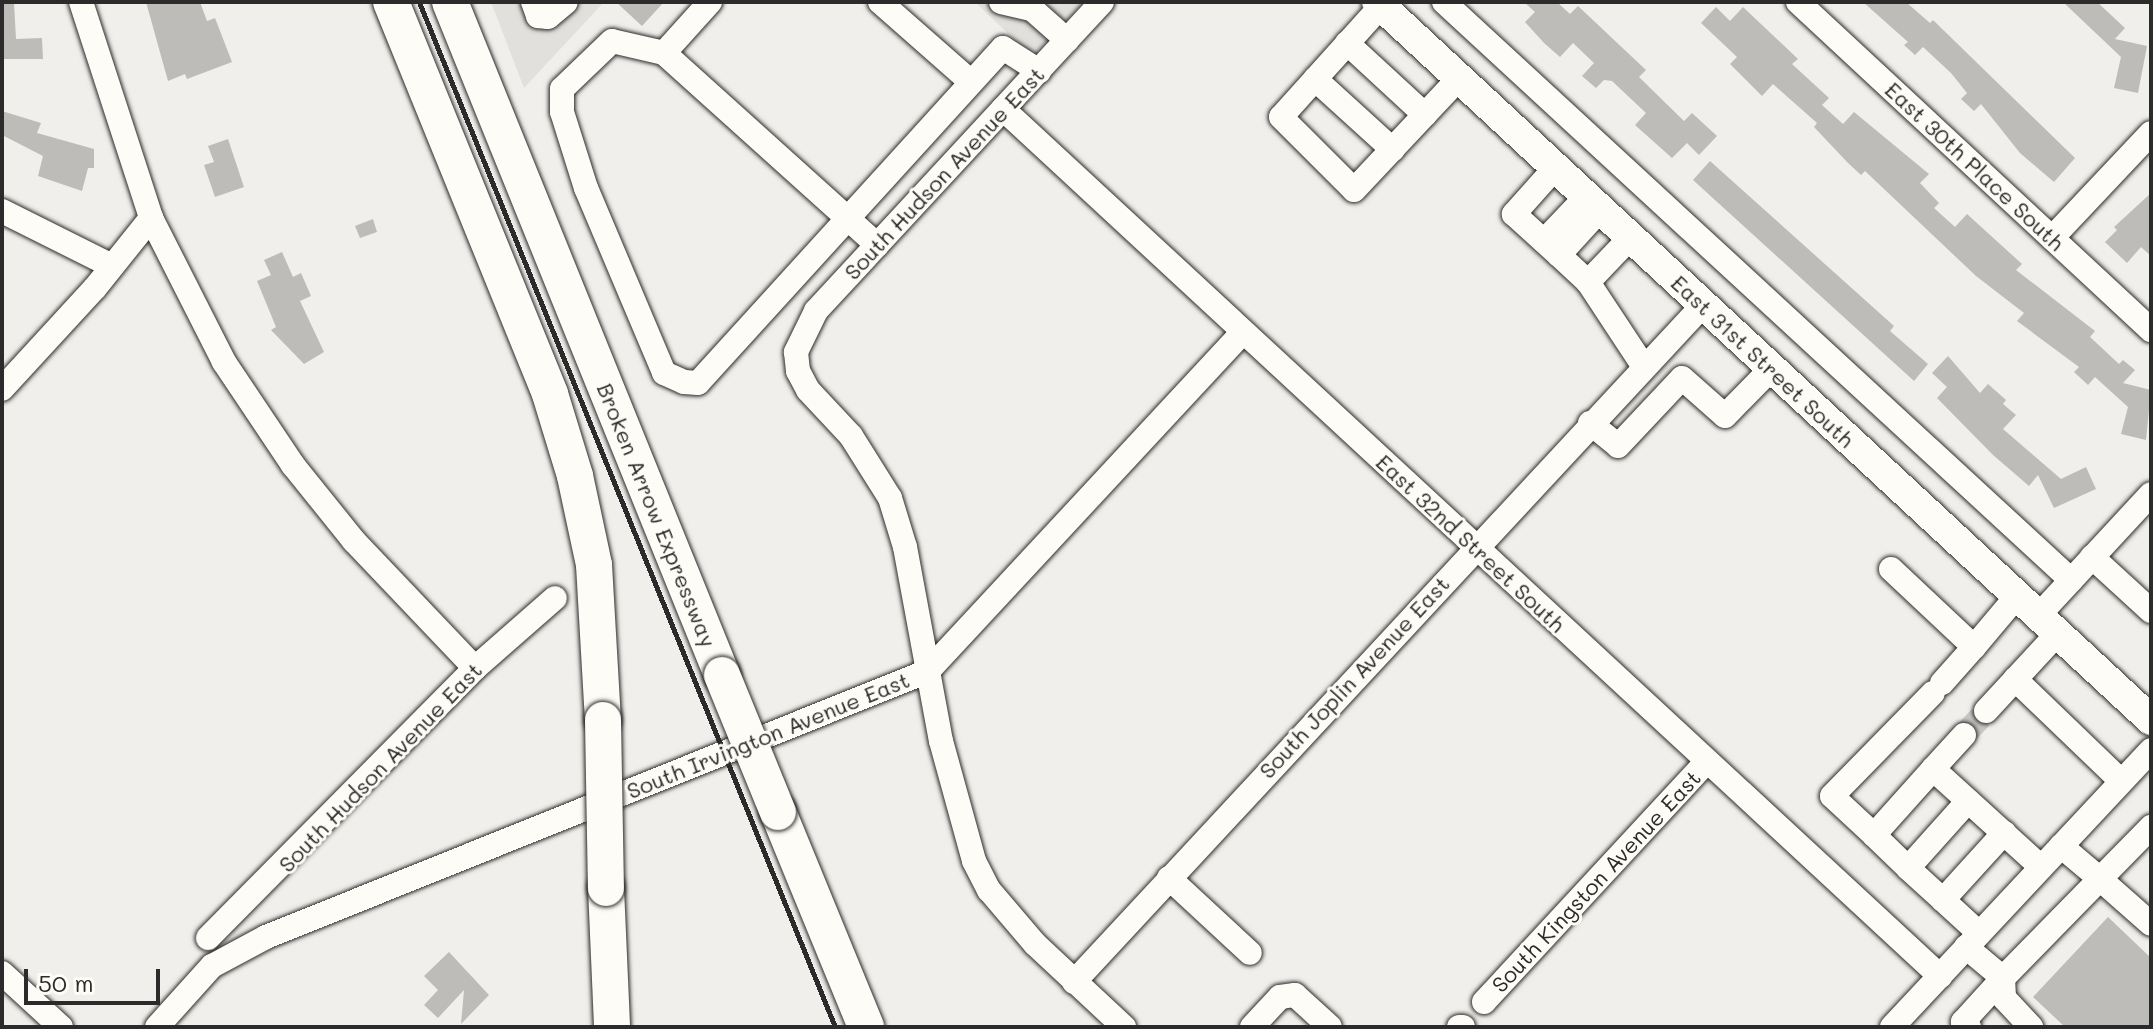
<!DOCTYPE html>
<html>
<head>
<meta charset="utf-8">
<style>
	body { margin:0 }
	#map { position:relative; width:2153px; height:1029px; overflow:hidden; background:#f0efeb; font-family:Mali,sans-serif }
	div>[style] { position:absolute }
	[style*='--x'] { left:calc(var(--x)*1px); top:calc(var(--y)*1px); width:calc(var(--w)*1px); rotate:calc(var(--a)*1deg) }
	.built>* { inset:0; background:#e1e0dc }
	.building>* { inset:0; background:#bdbcb8 }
	.minor-tunnel>* { height:24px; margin-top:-12px; transform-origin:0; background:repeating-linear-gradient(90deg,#c9c8c5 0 24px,transparent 0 36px) }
	.roads { filter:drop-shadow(0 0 2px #2b2b2b) drop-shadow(0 0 2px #2b2b2b) }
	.minor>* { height:24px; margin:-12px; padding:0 12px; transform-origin:12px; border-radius:12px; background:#fdfcf7 }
	.major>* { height:30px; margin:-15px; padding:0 15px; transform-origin:15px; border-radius:15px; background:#fdfcf7 }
	.highway>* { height:36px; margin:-18px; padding:0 18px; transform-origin:18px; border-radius:18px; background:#fdfcf7 }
	.rail>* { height:5px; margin:-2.5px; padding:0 2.5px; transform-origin:2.5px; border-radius:2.5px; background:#2b2b2b }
	.bridges { filter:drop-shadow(0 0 2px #2b2b2b) drop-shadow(0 0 2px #2b2b2b) }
	.highway-bridge>* { height:36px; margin:-18px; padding:0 18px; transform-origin:18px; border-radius:18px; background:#fdfcf7 }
	span { translate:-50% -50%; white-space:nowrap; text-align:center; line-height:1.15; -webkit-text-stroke:6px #fdfcf7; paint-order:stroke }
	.street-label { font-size:22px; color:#2b2b2b }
	.frame { position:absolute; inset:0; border:4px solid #2b2b2b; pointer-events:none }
	.scale { position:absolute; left:24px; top:969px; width:136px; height:36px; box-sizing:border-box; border:4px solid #2b2b2b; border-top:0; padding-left:10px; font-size:24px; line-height:28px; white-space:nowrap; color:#2b2b2b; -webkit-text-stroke:6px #fdfcf7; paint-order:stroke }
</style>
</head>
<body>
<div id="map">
	<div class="built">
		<div style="clip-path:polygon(491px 2px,604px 2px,524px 88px)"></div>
		<div style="clip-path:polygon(975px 2px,1084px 2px,1032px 56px)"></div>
	</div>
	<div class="building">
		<div style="clip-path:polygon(146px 2px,200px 2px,207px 21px,215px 18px,232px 62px,187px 79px,185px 74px,168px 81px)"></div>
		<div style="clip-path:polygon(616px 2px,664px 2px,642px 26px)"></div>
		<div style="clip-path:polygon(1524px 2px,1557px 2px,1570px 14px,1578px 6px,1646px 70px,1639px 77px,1684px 121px,1692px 113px,1717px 136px,1699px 155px,1687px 143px,1672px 158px,1635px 125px,1646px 113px,1612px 81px,1604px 80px,1596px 88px,1582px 76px,1594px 63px,1573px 43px,1560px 57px,1544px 43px,1525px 22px,1535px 12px)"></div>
		<div style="clip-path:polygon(1863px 2px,1906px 2px,1930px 23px,1933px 20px,2075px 158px,2054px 182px,2020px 153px,1981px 104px,1974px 111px,1961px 99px,1967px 93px,1951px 73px,1923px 47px,1915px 55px,1904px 45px,1908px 42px)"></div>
		<div style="clip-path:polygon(2063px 2px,2097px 2px,2125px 28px,2115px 39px,2147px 46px,2138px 93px,2114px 88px,2121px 57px)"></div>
		<div style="clip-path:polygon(14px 3px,16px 39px,42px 38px,43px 59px,2px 59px,2px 4px)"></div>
		<div style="clip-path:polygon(1716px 7px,1730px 21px,1743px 7px,1798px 59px,1792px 64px,1829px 98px,1822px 105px,1843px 124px,1854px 112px,1929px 174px,1920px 183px,1939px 203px,1934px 208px,1955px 227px,1967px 214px,2022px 264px,2016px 270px,2095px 331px,2090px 337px,2119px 364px,2123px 360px,2135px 370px,2123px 383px,2151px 390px,2146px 440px,2121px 434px,2128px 407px,2095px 377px,2088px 385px,2074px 372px,2079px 367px,2017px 321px,2024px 313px,1976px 276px,1865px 171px,1861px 175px,1848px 163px,1814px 127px,1817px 123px,1773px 84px,1762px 96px,1730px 64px,1737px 57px,1701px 23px)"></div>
		<div style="clip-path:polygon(2px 111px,41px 123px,37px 133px,94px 149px,94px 168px,88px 168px,82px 191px,38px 176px,43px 156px,2px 135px)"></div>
		<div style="clip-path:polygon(228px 139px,244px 187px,215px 197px,204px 165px,214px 162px,208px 146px)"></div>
		<div style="clip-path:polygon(1710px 161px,1894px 326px,1890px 331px,1928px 364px,1914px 381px,1693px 180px)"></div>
		<div style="clip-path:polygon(2151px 193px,2151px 256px,2141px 247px,2127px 263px,2105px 242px,2117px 230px,2114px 227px)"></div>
		<div style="clip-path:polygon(373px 219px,377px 232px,360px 238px,355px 226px)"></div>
		<div style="clip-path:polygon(282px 252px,293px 277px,301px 273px,311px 296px,300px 301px,324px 352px,304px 364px,271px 330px,276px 327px,257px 281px,271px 275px,264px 260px)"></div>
		<div style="clip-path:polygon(1948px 356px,1980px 393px,1988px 384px,2006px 400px,2003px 404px,2016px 415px,2003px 429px,2061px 479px,2086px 467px,2096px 489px,2054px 508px,2038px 475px,2029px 486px,1993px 455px,1937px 398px,1947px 387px,1932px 373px)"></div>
		<div style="clip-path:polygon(2108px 917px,2151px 958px,2151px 1027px,2065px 1027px,2033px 997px)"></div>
		<div style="clip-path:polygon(449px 952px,489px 995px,461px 1024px,464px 990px,438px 1018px,424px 1005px,438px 990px,424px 976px)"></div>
	</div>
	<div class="minor-tunnel">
		<div style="--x:1964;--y:735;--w:33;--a:-47"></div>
	</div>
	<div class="roads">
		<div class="minor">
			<div style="--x:81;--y:2;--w:227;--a:72"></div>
			<div style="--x:151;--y:218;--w:161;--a:63.1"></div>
			<div style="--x:224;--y:362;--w:124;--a:56.2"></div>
			<div style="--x:293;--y:465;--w:97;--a:51.2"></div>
			<div style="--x:354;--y:541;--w:175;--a:46.4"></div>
			<div style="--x:533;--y:2;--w:15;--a:70"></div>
			<div style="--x:538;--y:16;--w:10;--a:6"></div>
			<div style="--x:548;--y:17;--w:23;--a:-40"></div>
			<div style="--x:710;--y:2;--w:69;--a:132"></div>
			<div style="--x:664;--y:53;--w:53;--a:-167"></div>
			<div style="--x:612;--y:41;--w:69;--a:136.2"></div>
			<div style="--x:562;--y:89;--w:23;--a:90"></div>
			<div style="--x:562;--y:112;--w:80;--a:72.5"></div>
			<div style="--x:586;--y:188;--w:201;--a:67.1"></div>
			<div style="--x:664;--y:373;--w:22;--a:24"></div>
			<div style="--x:684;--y:382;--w:14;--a:4"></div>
			<div style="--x:698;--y:383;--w:453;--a:-47.7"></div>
			<div style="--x:1003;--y:48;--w:43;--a:32.6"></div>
			<div style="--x:880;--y:2;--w:121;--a:41.3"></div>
			<div style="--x:1001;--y:2;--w:32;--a:13"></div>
			<div style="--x:1032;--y:9;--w:47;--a:41.5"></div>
			<div style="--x:1102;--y:2;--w:421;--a:132.8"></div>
			<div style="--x:816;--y:311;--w:46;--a:116"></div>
			<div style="--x:796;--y:352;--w:19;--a:84"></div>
			<div style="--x:798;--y:371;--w:21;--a:62"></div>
			<div style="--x:808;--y:390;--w:63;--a:46.9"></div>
			<div style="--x:851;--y:436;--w:73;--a:57.8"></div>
			<div style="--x:890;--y:498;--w:51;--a:73"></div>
			<div style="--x:905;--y:547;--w:197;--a:79.5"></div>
			<div style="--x:941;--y:741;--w:124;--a:74.6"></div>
			<div style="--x:974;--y:861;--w:33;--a:63"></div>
			<div style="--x:989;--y:890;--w:71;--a:49.6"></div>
			<div style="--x:1035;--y:944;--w:122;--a:43"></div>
			<div style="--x:1444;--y:2;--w:853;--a:42.67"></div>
			<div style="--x:1798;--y:2;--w:482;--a:42.9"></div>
			<div style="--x:1381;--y:6;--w:149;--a:132"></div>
			<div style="--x:1281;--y:117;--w:103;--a:45"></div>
			<div style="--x:1354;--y:190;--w:154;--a:-46.8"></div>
			<div style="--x:1347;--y:43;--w:106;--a:42.7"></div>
			<div style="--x:664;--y:53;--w:287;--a:42"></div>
			<div style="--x:1315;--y:79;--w:105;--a:42.3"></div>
			<div style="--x:1003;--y:109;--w:1277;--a:42.78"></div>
			<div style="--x:1555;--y:168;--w:62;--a:131.7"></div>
			<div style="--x:1514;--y:214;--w:61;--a:42.3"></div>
			<div style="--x:2;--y:211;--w:123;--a:26.6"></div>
			<div style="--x:1630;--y:238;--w:61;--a:133.7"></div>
			<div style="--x:1588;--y:282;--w:102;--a:56.6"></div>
			<div style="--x:2052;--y:238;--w:144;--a:-46.7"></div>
			<div style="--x:1544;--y:241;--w:61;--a:-46.3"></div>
			<div style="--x:1588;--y:282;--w:40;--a:-137"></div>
			<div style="--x:1559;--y:255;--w:61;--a:-47.7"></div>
			<div style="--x:2;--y:389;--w:137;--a:-47.4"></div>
			<div style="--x:95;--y:288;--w:90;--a:-51.3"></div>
			<div style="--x:1590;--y:423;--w:36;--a:39"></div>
			<div style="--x:1618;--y:446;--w:93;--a:-46.7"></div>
			<div style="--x:1682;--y:378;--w:57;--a:41.5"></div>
			<div style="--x:1725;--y:416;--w:66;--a:-45.6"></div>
			<div style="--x:2092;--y:557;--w:80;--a:42.5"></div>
			<div style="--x:1891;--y:569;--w:114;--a:43.2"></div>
			<div style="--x:1974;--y:647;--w:67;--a:-49.9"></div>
			<div style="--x:2038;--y:616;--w:166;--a:-47.2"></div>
			<div style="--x:2015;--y:679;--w:147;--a:43.9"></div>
			<div style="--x:1942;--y:683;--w:48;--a:-48.4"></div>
			<div style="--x:1986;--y:711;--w:106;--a:-47.3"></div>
			<div style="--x:1964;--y:735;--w:46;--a:132.4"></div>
			<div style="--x:1933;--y:769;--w:146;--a:42.2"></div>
			<div style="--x:1874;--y:835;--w:57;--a:-137.1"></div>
			<div style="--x:1832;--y:796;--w:144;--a:-45.6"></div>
			<div style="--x:2061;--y:846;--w:51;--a:40.2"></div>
			<div style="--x:2100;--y:879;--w:73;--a:-45.6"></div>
			<div style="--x:1908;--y:868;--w:47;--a:-135.9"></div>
			<div style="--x:1874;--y:835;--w:89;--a:-48.2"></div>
			<div style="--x:1169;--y:878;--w:110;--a:42.8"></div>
			<div style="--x:1943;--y:900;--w:47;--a:-137.6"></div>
			<div style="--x:1908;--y:868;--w:90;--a:-48.2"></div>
			<div style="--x:1979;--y:933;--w:49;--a:-137.5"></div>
			<div style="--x:1943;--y:900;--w:91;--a:-47.7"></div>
			<div style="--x:208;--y:938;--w:380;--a:-45.3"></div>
			<div style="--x:475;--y:668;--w:106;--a:-41.2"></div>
			<div style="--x:1966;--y:947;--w:48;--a:40"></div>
			<div style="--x:2003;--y:978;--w:139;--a:-45.6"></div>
			<div style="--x:2100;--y:879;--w:68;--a:41.4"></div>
			<div style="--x:2;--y:973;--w:80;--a:42.5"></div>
			<div style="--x:2003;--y:978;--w:20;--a:87"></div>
			<div style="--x:2004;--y:998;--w:40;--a:47"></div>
			<div style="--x:1074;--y:982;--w:924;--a:-47.1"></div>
			<div style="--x:1484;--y:1002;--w:328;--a:-47.2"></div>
			<div style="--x:157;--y:1027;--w:82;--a:-48"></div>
			<div style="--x:212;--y:966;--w:61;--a:-28.2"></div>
			<div style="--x:266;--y:937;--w:713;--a:-21.89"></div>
			<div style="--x:928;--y:671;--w:463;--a:-47.1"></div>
			<div style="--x:1252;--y:1027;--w:41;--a:-47"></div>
			<div style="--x:1280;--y:997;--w:15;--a:-8"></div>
			<div style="--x:1295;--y:995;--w:47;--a:42.4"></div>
			<div style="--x:1459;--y:1027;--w:4;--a:0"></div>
			<div style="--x:1892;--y:1027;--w:379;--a:-46.9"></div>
			<div style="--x:1969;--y:1027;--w:8;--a:-140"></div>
			<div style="--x:1963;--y:1022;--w:59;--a:-47.7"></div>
		</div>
		<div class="major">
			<div style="--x:1377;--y:2;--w:1056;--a:42.85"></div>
		</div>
		<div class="highway">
			<div style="--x:391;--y:2;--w:423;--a:67.9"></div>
			<div style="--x:550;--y:394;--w:86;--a:73"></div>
			<div style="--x:575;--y:476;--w:91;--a:77.9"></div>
			<div style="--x:594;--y:565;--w:155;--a:86.7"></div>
			<div style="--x:450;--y:2;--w:726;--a:67.99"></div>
			<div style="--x:778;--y:812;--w:232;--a:67.7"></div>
			<div style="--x:606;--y:888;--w:139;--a:87.5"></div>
		</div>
	</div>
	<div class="rail">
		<div style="--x:419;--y:2;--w:1106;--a:67.91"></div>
	</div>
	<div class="bridges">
		<div class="highway-bridge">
			<div style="--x:722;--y:675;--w:148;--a:67.8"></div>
			<div style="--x:603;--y:720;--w:168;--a:89"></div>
		</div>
	</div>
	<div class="street-label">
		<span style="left:1975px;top:166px;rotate:43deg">East 30th Place South</span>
		<span style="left:944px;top:173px;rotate:-47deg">South Hudson Avenue East</span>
		<span style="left:1763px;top:361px;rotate:43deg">East 31st Street South</span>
		<span style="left:657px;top:515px;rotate:68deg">Broken Arrow Expressway</span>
		<span style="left:1471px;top:543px;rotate:43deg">East 32nd Street South</span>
		<span style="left:1354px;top:677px;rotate:-47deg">South Joplin Avenue East</span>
		<span style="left:768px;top:735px;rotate:-22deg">South Irvington Avenue East</span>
		<span style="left:380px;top:767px;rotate:-46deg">South Hudson Avenue East</span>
		<span style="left:1596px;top:881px;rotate:-47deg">South Kingston Avenue East</span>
	</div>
	<div class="frame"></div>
	<div class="scale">50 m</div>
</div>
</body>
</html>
